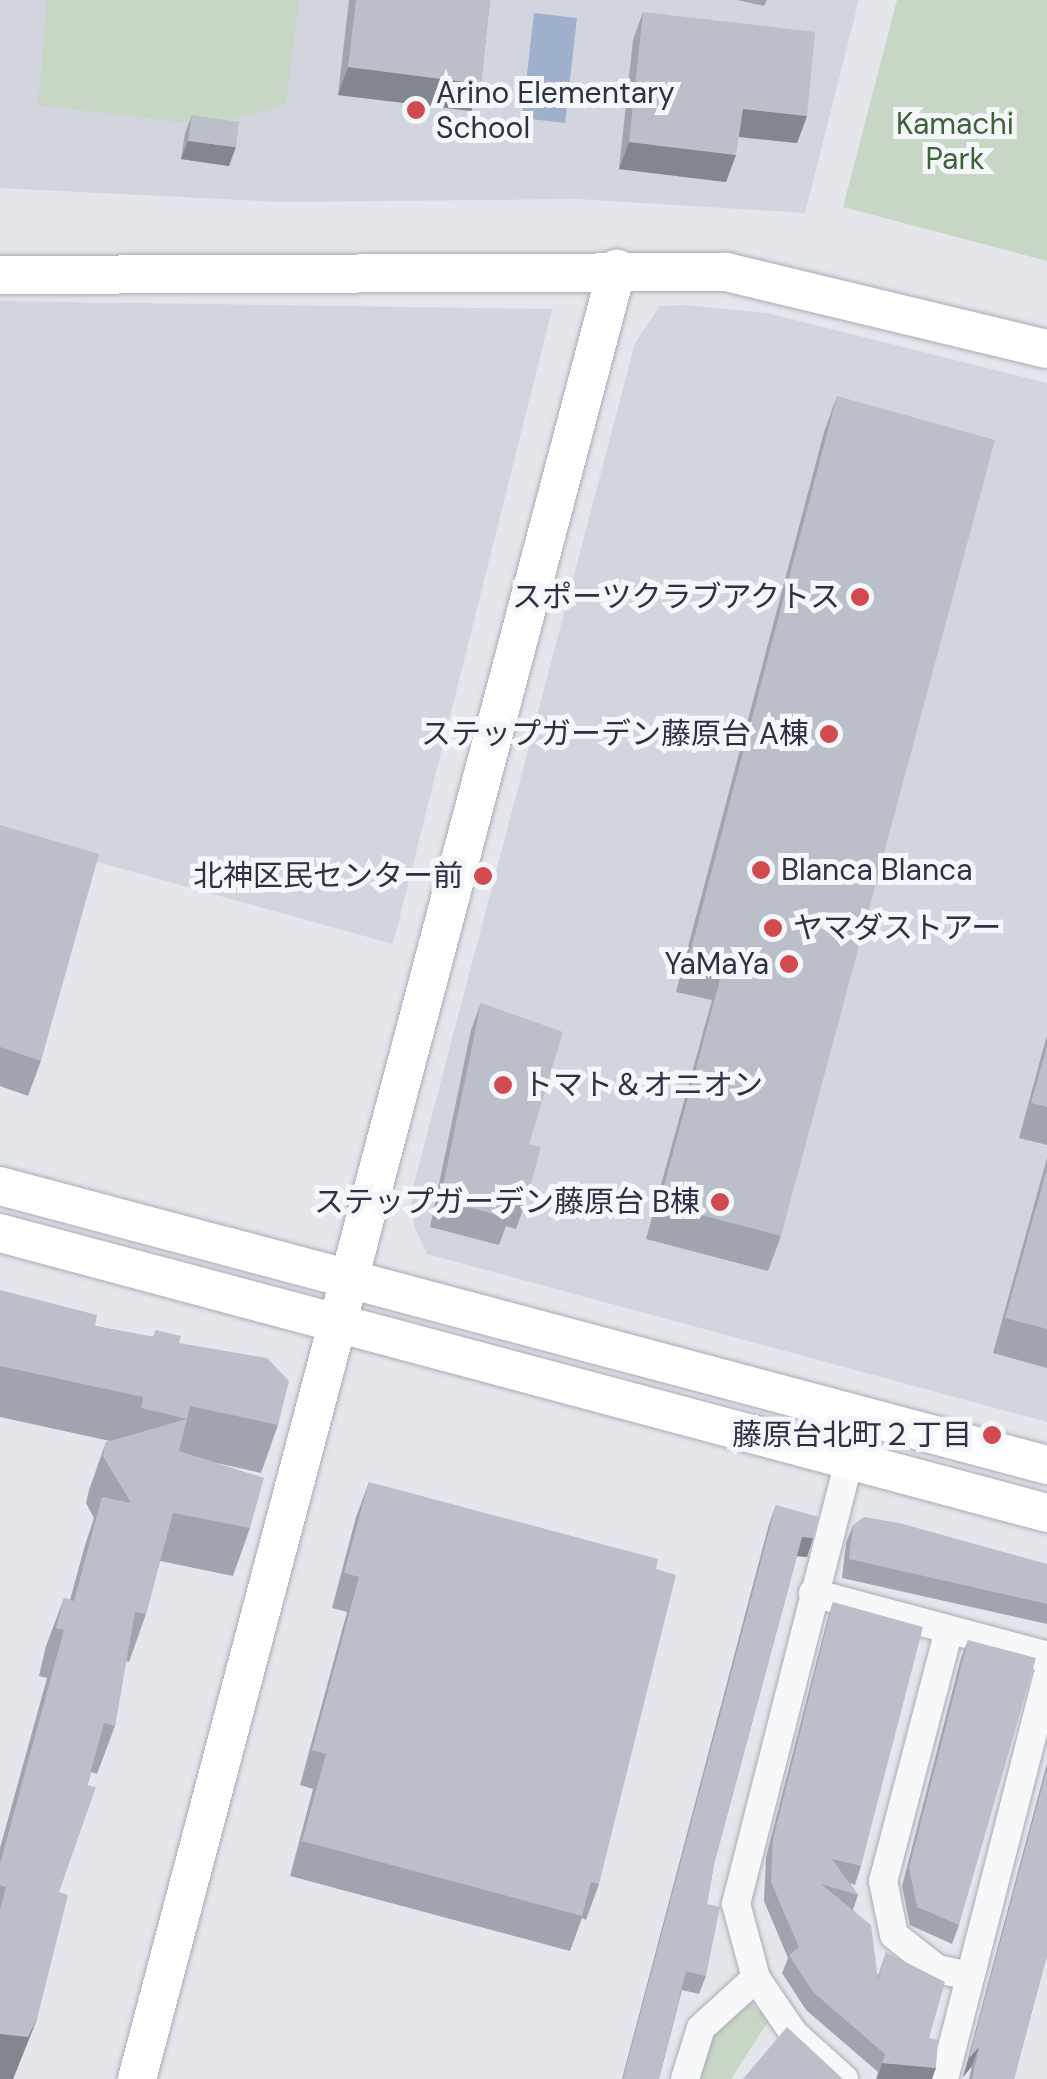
<!DOCTYPE html>
<html>
<head>
<meta charset="utf-8">
<style>
	body { margin:0 }
	#map { position:relative; width:1047px; height:2079px; overflow:hidden; background:#e4e6ec; font-family:"DM Sans","Noto Sans JP",sans-serif }
	div>[style] { position:absolute }
	[style*='--x'] { left:calc(var(--x)*1px); top:calc(var(--y)*1px); width:calc(var(--w)*1px); rotate:calc(var(--a)*1deg) }
	.built>* { inset:0; background:#d2d5de }
	.green>* { inset:0; background:#c8d6c5 }
	.water>* { inset:0; background:#9fb0cc }
	.roads { filter:drop-shadow(0 0 2px #a9acb7) drop-shadow(0 0 2px #a9acb7) }
	.street>* { height:28px; margin:-14px; padding:0 14px; transform-origin:14px; border-radius:14px; background:#f7f8fa }
	.secondary>* { height:38px; margin:-19px; padding:0 19px; transform-origin:19px; border-radius:19px; background:#fff }
	.wall>* { inset:0; background:#a1a4ae }
	.shaded-wall>* { inset:0; background:#83868d }
	.building>* { inset:0; background:#bbbfca }
	.dots>* { width:28px; height:28px; translate:-50% -50%; box-sizing:border-box; border:5px solid #f4f6f9; border-radius:50% }
	span { translate:-50% -50%; white-space:nowrap; text-align:center; line-height:1.15; -webkit-text-stroke:10px #f4f6f9; paint-order:stroke }
	.poi-label { font-size:30px; color:#2b3245 }
	.left { translate:0 -50%; text-align:left }
	.right { translate:-100% -50%; text-align:right }
	.park-label { font-size:30px; color:#3c6138 }
</style>
</head>
<body>
<div id="map">
	<div class="built">
		<div style="clip-path:polygon(0 0,859px 0,805px 213px,577px 199px,280px 202px,0 188px)"></div>
		<div style="clip-path:polygon(0 301px,552px 309px,393px 944px,0 835px)"></div>
		<div style="clip-path:polygon(685px 305px,767px 313px,1047px 383px,1047px 1422px,427px 1254px,414px 1226px,411px 1195px,635px 343px,660px 306px)"></div>
	</div>
	<div class="green">
		<div style="clip-path:polygon(47px 0,299px 0,286px 104px,211px 126px,38px 105px)"></div>
		<div style="clip-path:polygon(897px 0,1047px 0,1047px 261px,843px 207px)"></div>
		<div style="clip-path:polygon(741px 1993px,769px 2020px,731px 2079px,700px 2079px,704px 2039px)"></div>
	</div>
	<div class="water">
		<div style="clip-path:polygon(534px 13px,577px 18px,565px 123px,522px 118px)"></div>
	</div>
	<div class="roads">
		<div class="street">
			<div style="--x:813;--y:1593;--w:236;--a:15"></div>
			<div style="--x:1041;--y:1654;--w:12;--a:59"></div>
			<div style="--x:949;--y:1630;--w:260;--a:104.7"></div>
			<div style="--x:883;--y:1881;--w:55;--a:78.5"></div>
			<div style="--x:894;--y:1935;--w:55;--a:38.3"></div>
			<div style="--x:937;--y:1969;--w:33;--a:12"></div>
			<div style="--x:685;--y:2079;--w:53;--a:-72.6"></div>
			<div style="--x:701;--y:2028;--w:74;--a:-42.3"></div>
			<div style="--x:844;--y:2079;--w:67;--a:-138"></div>
			<div style="--x:794;--y:2034;--w:68;--a:-124.2"></div>
			<div style="--x:756;--y:1978;--w:77;--a:-105.1"></div>
			<div style="--x:736;--y:1904;--w:460;--a:-75.7"></div>
			<div style="--x:944;--y:2079;--w:415;--a:-75.6"></div>
		</div>
		<div class="secondary">
			<div style="--x:0;--y:275;--w:726;--a:-0.24"></div>
			<div style="--x:726;--y:272;--w:330;--a:13.5"></div>
			<div style="--x:0;--y:1186;--w:1084;--a:14.92"></div>
			<div style="--x:0;--y:1233;--w:1084;--a:14.97"></div>
			<div style="--x:137;--y:2079;--w:1873;--a:-75.15"></div>
		</div>
	</div>
	<div class="wall">
		<div style="clip-path:polygon(349px 0,490px 0,481px 84px,471px 111px,338px 95px)"></div>
		<div style="clip-path:polygon(737px 0,767px 0,764px 6px)"></div>
		<div style="clip-path:polygon(643px 12px,807px 116px,797px 143px,738px 137px,726px 182px,619px 169px,633px 40px)"></div>
		<div style="clip-path:polygon(192px 115px,229px 166px,181px 159px,185px 133px)"></div>
		<div style="clip-path:polygon(837px 396px,781px 1236px,768px 1271px,646px 1239px,712px 1000px,676px 992px,824px 432px)"></div>
		<div style="clip-path:polygon(0 825px,41px 1061px,28px 1096px,0 1086px)"></div>
		<div style="clip-path:polygon(481px 1003px,529px 1144px,526px 1201px,516px 1229px,506px 1226px,499px 1245px,430px 1227px,471px 1030px)"></div>
		<div style="clip-path:polygon(1047px 1035px,1047px 1145px,1019px 1138px)"></div>
		<div style="clip-path:polygon(1047px 1158px,1047px 1368px,993px 1353px)"></div>
		<div style="clip-path:polygon(0 1290px,95px 1326px,153px 1337px,156px 1330px,179px 1343px,278px 1425px,261px 1473px,217px 1463px,250px 1528px,233px 1576px,160px 1561px,146px 1614px,129px 1662px,126px 1661px,115px 1726px,97px 1774px,91px 1772px,59px 1892px,37px 2019px,13px 2079px,0 2079px,0 1848px,47px 1678px,39px 1676px,46px 1646px,64px 1598px,70px 1600px,85px 1545px,94px 1518px,86px 1503px,89px 1490px,106px 1442px,110px 1441px,0 1417px)"></div>
		<div style="clip-path:polygon(369px 1482px,599px 1884px,586px 1920px,582px 1918px,570px 1951px,290px 1876px,313px 1789px,300px 1785px,347px 1612px,332px 1608px,356px 1517px)"></div>
		<div style="clip-path:polygon(776px 1505px,813px 1538px,807px 1557px,797px 1556px,714px 1864px,707px 1904px,706px 1976px,699px 1994px,682px 1990px,659px 2079px,622px 2079px,769px 1524px)"></div>
		<div style="clip-path:polygon(853px 1525px,1047px 1564px,1047px 1624px,842px 1578px,846px 1543px)"></div>
		<div style="clip-path:polygon(833px 1602px,861px 1866px,855px 1885px,850px 1883px,858px 1895px,853px 1910px,878px 1976px,886px 1952px,929px 2038px,932px 2079px,876px 2079px,878px 2072px,806px 2010px,782px 1973px,788px 1958px,764px 1901px,766px 1857px,827px 1621px)"></div>
		<div style="clip-path:polygon(968px 1640px,959px 1925px,952px 1944px,910px 1925px,902px 1886px,961px 1658px)"></div>
		<div style="clip-path:polygon(1047px 1763px,1047px 1955px,1014px 2079px,969px 2079px,972px 2066px,963px 2077px)"></div>
	</div>
	<div class="shaded-wall">
		<div style="clip-path:polygon(348px 67px,481px 84px,471px 111px,338px 95px)"></div>
		<div style="clip-path:polygon(743px 109px,807px 116px,797px 143px,733px 136px)"></div>
		<div style="clip-path:polygon(188px 141px,236px 147px,229px 166px,181px 159px)"></div>
		<div style="clip-path:polygon(629px 142px,736px 155px,726px 182px,619px 169px)"></div>
		<div style="clip-path:polygon(802px 1537px,813px 1538px,807px 1557px,796px 1556px)"></div>
		<div style="clip-path:polygon(37px 2019px,13px 2079px,0 2079px,0 2034px)"></div>
		<div style="clip-path:polygon(979px 2047px,972px 2066px,963px 2077px,969px 2058px)"></div>
		<div style="clip-path:polygon(882px 2063px,936px 2068px,932px 2079px,877px 2079px)"></div>
	</div>
	<div class="building">
		<div style="clip-path:polygon(356px 0,490px 0,481px 84px,348px 67px)"></div>
		<div style="clip-path:polygon(643px 12px,815px 32px,807px 116px,743px 109px,736px 155px,629px 142px)"></div>
		<div style="clip-path:polygon(192px 115px,239px 122px,236px 147px,188px 141px)"></div>
		<div style="clip-path:polygon(837px 396px,995px 440px,781px 1236px,659px 1204px,724px 965px,689px 957px)"></div>
		<div style="clip-path:polygon(0 825px,99px 854px,41px 1061px,0 1047px)"></div>
		<div style="clip-path:polygon(481px 1003px,563px 1032px,529px 1144px,541px 1147px,526px 1201px,514px 1198px,509px 1218px,440px 1200px)"></div>
		<div style="clip-path:polygon(1047px 1046px,1047px 1107px,1031px 1103px)"></div>
		<div style="clip-path:polygon(1047px 1169px,1047px 1329px,1005px 1318px)"></div>
		<div style="clip-path:polygon(0 1290px,97px 1315px,95px 1326px,154px 1337px,156px 1330px,181px 1336px,179px 1343px,267px 1358px,289px 1381px,278px 1425px,190px 1406px,187px 1419px,141px 1408px,143px 1397px,0 1366px)"></div>
		<div style="clip-path:polygon(187px 1419px,179px 1451px,264px 1478px,250px 1528px,173px 1513px,146px 1614px,135px 1612px,115px 1726px,104px 1723px,87px 1785px,96px 1787px,59px 1892px,68px 1895px,37px 2019px,28px 2037px,0 2034px,0 1910px,6px 1887px,0 1885px,0 1864px,64px 1630px,56px 1628px,64px 1598px,74px 1601px,102px 1497px,131px 1503px,103px 1456px,106px 1442px)"></div>
		<div style="clip-path:polygon(369px 1482px,658px 1559px,656px 1569px,676px 1575px,599px 1884px,591px 1882px,582px 1916px,302px 1841px,326px 1754px,312px 1750px,359px 1577px,344px 1573px)"></div>
		<div style="clip-path:polygon(776px 1505px,819px 1517px,813px 1538px,802px 1537px,714px 1864px,707px 1904px,720px 1907px,706px 1976px,686px 1971px,659px 2079px,623px 2079px)"></div>
		<div style="clip-path:polygon(864px 1517px,899px 1523px,1047px 1564px,1047px 1604px,849px 1559px,853px 1525px)"></div>
		<div style="clip-path:polygon(833px 1602px,923px 1627px,861px 1866px,832px 1859px,858px 1895px,821px 1884px,871px 1925px,878px 1980px,886px 1952px,945px 1982px,929px 2038px,938px 2040px,936px 2068px,882px 2063px,885px 2054px,813px 1992px,789px 1955px,799px 1947px,771px 1882px,773px 1839px)"></div>
		<div style="clip-path:polygon(968px 1640px,1036px 1658px,959px 1925px,917px 1907px,909px 1868px)"></div>
		<div style="clip-path:polygon(1047px 1769px,1047px 1955px,1014px 2079px,972px 2079px,979px 2047px,969px 2058px)"></div>
		<div style="clip-path:polygon(787px 2027px,843px 2079px,743px 2079px)"></div>
	</div>
	<div class="dots">
		<div style="left:416px;top:110px;background:#d04a50"></div>
		<div style="left:860px;top:597px;background:#d04a50"></div>
		<div style="left:829px;top:734px;background:#d04a50"></div>
		<div style="left:761px;top:870px;background:#d04a50"></div>
		<div style="left:483px;top:876px;background:#d04a50"></div>
		<div style="left:773px;top:928px;background:#d04a50"></div>
		<div style="left:789px;top:964px;background:#d04a50"></div>
		<div style="left:503px;top:1085px;background:#d04a50"></div>
		<div style="left:720px;top:1202px;background:#d04a50"></div>
		<div style="left:992px;top:1435px;background:#d04a50"></div>
	</div>
	<div class="poi-label">
		<span class="left" style="left:436px;top:110px">Arino Elementary<br>School</span>
		<span class="right" style="left:840px;top:597px">スポーツクラブアクトス</span>
		<span class="right" style="left:809px;top:734px">ステップガーデン藤原台 A棟</span>
		<span class="left" style="left:781px;top:870px">Blanca Blanca</span>
		<span class="right" style="left:463px;top:876px">北神区民センター前</span>
		<span class="left" style="left:793px;top:928px">ヤマダストアー</span>
		<span class="right" style="left:769px;top:964px">YaMaYa</span>
		<span class="left" style="left:523px;top:1085px">トマト＆オニオン</span>
		<span class="right" style="left:700px;top:1202px">ステップガーデン藤原台 B棟</span>
		<span class="right" style="left:972px;top:1435px">藤原台北町２丁目</span>
	</div>
	<div class="park-label">
		<span style="left:955px;top:141px">Kamachi<br>Park</span>
	</div>
</div>
</body>
</html>
